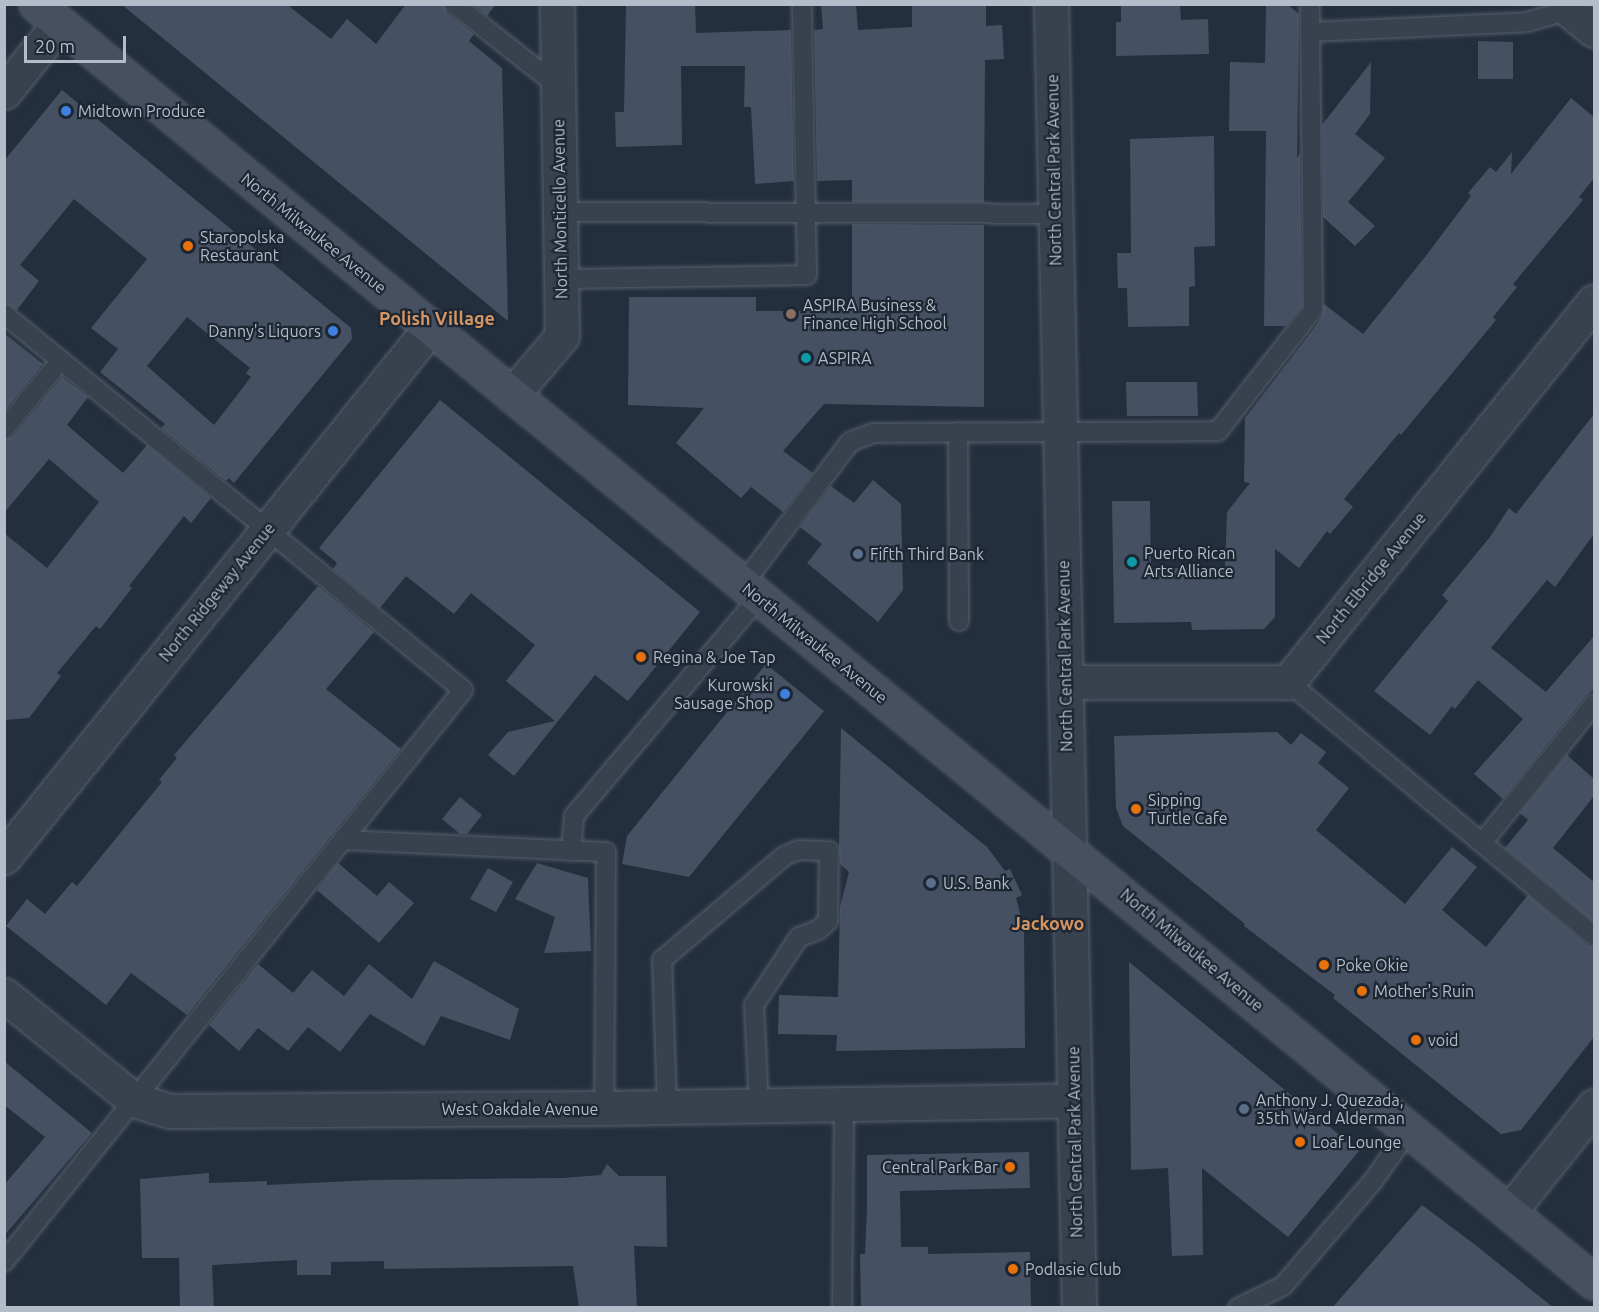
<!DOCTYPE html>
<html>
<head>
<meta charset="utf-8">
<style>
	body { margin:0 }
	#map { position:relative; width:1599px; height:1312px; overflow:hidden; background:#242f3e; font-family:Ubuntu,sans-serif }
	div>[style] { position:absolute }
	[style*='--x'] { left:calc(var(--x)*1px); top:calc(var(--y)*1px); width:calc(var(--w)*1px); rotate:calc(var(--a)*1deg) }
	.building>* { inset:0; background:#455162 }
	.roads { filter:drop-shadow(0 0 2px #565f6c) drop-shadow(0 0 2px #565f6c) }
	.service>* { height:18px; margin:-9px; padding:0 9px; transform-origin:9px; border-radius:9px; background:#38414e }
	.minor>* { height:33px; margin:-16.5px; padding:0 16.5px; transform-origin:16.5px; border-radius:16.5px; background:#38414e }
	.tertiary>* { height:33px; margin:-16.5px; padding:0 16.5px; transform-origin:16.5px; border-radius:16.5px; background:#38414e }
	.secondary>* { height:33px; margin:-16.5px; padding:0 16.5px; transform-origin:16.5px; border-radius:16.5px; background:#465061 }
	.dots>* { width:16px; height:16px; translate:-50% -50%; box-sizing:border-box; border:3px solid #1d2633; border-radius:50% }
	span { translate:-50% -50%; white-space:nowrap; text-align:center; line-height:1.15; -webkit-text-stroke:4.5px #1d2633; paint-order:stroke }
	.poi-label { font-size:16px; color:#b4bcc9 }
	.left { translate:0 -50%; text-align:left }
	.right { translate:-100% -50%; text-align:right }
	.street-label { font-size:16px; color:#b4bcc9 }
	.neighbourhood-label { font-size:18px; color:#d59563; font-weight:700 }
	.frame { position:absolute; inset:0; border:6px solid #b4bcc9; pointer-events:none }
	.scale { position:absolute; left:24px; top:36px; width:102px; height:27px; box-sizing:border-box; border:3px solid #b4bcc9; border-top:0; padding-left:8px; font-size:18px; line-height:21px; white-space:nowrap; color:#b4bcc9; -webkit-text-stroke:4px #1d2633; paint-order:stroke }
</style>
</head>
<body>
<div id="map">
	<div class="building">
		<div style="clip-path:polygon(121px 4px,286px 4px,331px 39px,347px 19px,376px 44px,406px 4px,443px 4px,447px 13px,474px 34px,469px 41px,502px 68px,508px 321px)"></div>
		<div style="clip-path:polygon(473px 4px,496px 4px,487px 16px)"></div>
		<div style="clip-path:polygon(626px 4px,695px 4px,696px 33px,791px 30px,794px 181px,755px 184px,751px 107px,744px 107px,745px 66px,681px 66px,682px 145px,616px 147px,615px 112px,624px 112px)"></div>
		<div style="clip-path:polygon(821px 4px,856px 4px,858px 30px,912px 27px,912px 4px,986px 4px,986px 26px,1002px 25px,1004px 59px,985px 60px,984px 202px,852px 202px,852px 180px,817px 181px,814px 30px,823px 29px)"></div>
		<div style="clip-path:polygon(1121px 4px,1180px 4px,1181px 20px,1208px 19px,1209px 54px,1116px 56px,1116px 22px,1121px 22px)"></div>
		<div style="clip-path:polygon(1266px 4px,1287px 4px,1299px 14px,1297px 158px,1300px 154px,1302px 306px,1286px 326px,1264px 326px,1266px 131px,1229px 131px,1230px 62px,1265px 63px)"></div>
		<div style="clip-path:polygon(1478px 41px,1513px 42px,1513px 79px,1478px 79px)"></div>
		<div style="clip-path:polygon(1371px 62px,1370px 114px,1355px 134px,1385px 158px,1348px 202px,1375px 226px,1355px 246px,1323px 217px,1322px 125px)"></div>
		<div style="clip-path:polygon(evenodd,62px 90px,351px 328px,352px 339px,234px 483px,229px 478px,226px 481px,161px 428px,165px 424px,100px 372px,118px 349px,91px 328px,147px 259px,74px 199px,20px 265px,39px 281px,17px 310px,4px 303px,4px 161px,62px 90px,187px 317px,250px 368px,246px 373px,251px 377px,214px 425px,147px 366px,187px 317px)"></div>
		<div style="clip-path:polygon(1571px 98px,1594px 117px,1594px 178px,1579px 197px,1583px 200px,1513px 284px,1517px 287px,1493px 317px,1496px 320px,1401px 435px,1399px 433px,1344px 499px,1353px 507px,1330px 534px,1327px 531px,1299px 568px,1275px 549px,1275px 617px,1264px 629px,1192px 630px,1191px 622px,1114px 623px,1112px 501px,1150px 501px,1151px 568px,1225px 568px,1227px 512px,1250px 483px,1244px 482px,1245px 418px,1315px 327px,1322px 316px,1324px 304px,1363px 334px,1425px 257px,1471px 196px,1468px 193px,1490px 167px,1496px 172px,1512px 152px,1511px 174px)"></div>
		<div style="clip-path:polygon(1214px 136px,1215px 246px,1194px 247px,1195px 286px,1189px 287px,1189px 326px,1128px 327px,1127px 288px,1118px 288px,1117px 253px,1131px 253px,1130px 139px)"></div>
		<div style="clip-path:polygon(852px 224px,984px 225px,984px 407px,824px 404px,783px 451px,813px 473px,783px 512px,751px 487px,741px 498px,676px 443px,704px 408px,628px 405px,629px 297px,756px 297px,756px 311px,852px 311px)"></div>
		<div style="clip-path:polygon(4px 333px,43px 364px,4px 411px)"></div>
		<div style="clip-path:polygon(62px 377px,88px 397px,67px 425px,123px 473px,147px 445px,211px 498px,191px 523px,184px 516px,129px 586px,132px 588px,100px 629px,96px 626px,57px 673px,61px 676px,29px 718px,4px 720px,4px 533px,47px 568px,99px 502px,49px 459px,4px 513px,4px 440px,13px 436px)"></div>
		<div style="clip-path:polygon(1126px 382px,1197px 382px,1198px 416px,1127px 416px)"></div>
		<div style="clip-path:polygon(440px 400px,700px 612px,628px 701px,595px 675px,514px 776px,488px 755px,508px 732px,555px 721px,506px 681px,535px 645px,471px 593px,454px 614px,406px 576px,380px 608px,333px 569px,337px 563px,319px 548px)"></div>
		<div style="clip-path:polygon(1594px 414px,1594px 534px,1555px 587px,1547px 580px,1491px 648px,1546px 692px,1594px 636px,1594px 689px,1585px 697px,1503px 799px,1474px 774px,1523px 719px,1478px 680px,1455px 709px,1452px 706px,1430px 735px,1374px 691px,1448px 601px,1442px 595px,1490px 537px,1509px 508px,1516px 514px)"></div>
		<div style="clip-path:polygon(873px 480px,901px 504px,903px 590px,878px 622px,807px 563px,822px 544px,800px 527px,831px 486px,854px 503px)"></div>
		<div style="clip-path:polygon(318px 586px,374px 632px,326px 689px,401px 749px,187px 1015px,131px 973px,106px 1005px,6px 926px,27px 899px,45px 914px,72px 882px,77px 886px,162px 782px,159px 780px,177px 758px,174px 755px)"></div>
		<div style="clip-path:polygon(766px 664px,824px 711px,689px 877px,622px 864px,627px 836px)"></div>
		<div style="clip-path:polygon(841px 728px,987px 847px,1005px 871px,1010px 869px,1022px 895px,1016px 898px,1024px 928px,1025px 1048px,836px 1051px,837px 1035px,778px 1034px,779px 995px,838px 997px,840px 907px,849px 872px,840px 864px,839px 846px)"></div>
		<div style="clip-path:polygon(1277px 732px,1291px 745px,1301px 733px,1326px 752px,1318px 763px,1349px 788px,1316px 830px,1405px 904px,1452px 847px,1477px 867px,1442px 910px,1486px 947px,1528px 895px,1587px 945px,1594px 947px,1594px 1037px,1521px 1130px,1501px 1134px,1333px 998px,1335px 995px,1244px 926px,1245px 924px,1123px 826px,1116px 808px,1114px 736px)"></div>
		<div style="clip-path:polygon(1567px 755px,1594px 779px,1594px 796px,1553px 848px,1594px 882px,1594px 922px,1505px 848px,1528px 820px,1520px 813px)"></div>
		<div style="clip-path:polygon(460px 797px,482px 815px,467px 834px,460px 834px,442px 819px)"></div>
		<div style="clip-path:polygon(338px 863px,377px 896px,389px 882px,414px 903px,379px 943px,317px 890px)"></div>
		<div style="clip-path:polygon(537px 863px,588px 878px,591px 951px,544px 953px,555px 917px,515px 899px)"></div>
		<div style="clip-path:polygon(488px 868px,513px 882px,496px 912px,470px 899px)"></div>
		<div style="clip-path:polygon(434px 961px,519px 1009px,510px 1040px,441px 1016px,424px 1046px,370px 1014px,340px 1052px,308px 1027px,288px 1051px,258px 1028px,239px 1051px,209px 1025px,258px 964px,293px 993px,312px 970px,344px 996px,369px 964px,412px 999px)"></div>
		<div style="clip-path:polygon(1129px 962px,1359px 1151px,1288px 1237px,1202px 1168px,1203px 1255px,1172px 1256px,1168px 1168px,1131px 1170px)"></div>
		<div style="clip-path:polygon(4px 1061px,92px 1133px,4px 1236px,4px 1185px,45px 1137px,4px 1105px)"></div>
		<div style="clip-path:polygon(1029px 1152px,1030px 1188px,900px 1191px,901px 1247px,928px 1247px,928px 1254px,1030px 1252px,1031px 1308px,861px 1308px,860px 1254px,865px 1254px,867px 1210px,867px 1155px)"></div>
		<div style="clip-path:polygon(607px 1164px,619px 1176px,666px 1176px,667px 1247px,634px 1246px,637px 1308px,579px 1308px,573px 1266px,384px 1269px,384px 1261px,331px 1262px,331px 1275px,297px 1275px,297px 1260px,212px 1265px,214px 1308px,180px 1308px,179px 1258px,142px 1258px,140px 1179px,209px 1173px,209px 1183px,267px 1181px,267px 1185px,374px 1180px,563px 1178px,601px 1175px)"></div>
		<div style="clip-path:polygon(1422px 1205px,1478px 1247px,1554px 1308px,1332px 1308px)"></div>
	</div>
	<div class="roads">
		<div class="service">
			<div style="--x:454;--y:4;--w:132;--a:38.3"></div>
			<div style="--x:1310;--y:32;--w:217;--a:-2.6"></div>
			<div style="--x:1527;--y:22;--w:44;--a:-15.9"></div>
			<div style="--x:560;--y:212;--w:495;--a:0.2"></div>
			<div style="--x:561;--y:279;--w:246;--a:-0.9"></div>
			<div style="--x:807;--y:275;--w:271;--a:-91.1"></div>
			<div style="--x:4;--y:314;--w:593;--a:39.32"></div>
			<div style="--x:463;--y:690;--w:733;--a:128.75"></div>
			<div style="--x:4;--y:429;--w:89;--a:-50.4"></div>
			<div style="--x:958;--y:432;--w:189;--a:89.7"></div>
			<div style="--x:743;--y:584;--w:178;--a:-53"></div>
			<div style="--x:850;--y:442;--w:26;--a:-21"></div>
			<div style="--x:874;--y:433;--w:344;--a:-0.3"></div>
			<div style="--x:1218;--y:431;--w:154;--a:-51.9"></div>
			<div style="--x:1313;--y:310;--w:306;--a:-90.6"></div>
			<div style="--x:1288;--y:682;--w:398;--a:39.7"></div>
			<div style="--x:343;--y:840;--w:263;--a:2.6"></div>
			<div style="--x:606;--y:852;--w:256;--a:90.4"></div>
			<div style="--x:1482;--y:843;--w:179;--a:-51.1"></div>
			<div style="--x:571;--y:851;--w:35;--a:-85"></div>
			<div style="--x:574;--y:816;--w:287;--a:-49.8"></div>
			<div style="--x:667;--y:1107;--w:147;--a:-91.9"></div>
			<div style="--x:662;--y:960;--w:160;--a:-40.4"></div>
			<div style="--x:784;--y:856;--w:16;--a:-22"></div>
			<div style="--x:799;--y:850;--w:30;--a:2"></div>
			<div style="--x:829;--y:851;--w:70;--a:90.8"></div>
			<div style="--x:828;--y:921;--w:13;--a:138"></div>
			<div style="--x:818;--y:930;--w:20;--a:160"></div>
			<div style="--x:799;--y:937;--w:82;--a:123.5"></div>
			<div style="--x:754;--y:1005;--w:101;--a:87.2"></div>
			<div style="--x:842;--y:1308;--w:204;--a:-89.4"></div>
			<div style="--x:1238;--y:1308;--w:50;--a:-26.1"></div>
			<div style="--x:1283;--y:1286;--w:138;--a:-49.4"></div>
			<div style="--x:1373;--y:1181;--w:62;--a:-54.8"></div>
		</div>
		<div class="minor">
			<div style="--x:1569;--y:4;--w:6;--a:90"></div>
			<div style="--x:1569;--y:10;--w:32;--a:39"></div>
			<div style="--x:4;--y:92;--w:87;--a:-51"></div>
			<div style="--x:512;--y:395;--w:77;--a:-49.7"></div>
			<div style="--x:562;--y:336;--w:332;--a:-90.9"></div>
			<div style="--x:1065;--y:682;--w:223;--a:0"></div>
			<div style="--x:1288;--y:682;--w:488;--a:-51.2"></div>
			<div style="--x:4;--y:857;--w:679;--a:-51.16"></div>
			<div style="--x:4;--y:995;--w:167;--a:38.9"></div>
			<div style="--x:134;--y:1100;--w:38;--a:17"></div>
			<div style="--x:170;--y:1111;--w:434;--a:-0.4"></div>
			<div style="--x:604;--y:1108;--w:470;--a:-0.9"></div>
			<div style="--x:1509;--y:1212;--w:136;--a:-51.3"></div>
		</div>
		<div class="tertiary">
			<div style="--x:1051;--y:4;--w:1304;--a:88.77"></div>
		</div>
		<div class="secondary">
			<div style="--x:36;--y:4;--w:2015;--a:39.36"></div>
		</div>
	</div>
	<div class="dots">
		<div style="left:66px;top:111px;background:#3f7fe0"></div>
		<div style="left:188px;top:246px;background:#e8710a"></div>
		<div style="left:791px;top:314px;background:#8d6e63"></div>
		<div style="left:333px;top:331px;background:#3f7fe0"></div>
		<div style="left:806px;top:358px;background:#0f9aa8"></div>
		<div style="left:858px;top:554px;background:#5c6f8a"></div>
		<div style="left:1132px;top:562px;background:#0f9aa8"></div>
		<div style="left:641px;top:657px;background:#e8710a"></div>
		<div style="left:785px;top:694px;background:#3f7fe0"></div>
		<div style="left:1136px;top:809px;background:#e8710a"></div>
		<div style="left:931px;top:883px;background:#5c6f8a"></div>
		<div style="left:1324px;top:965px;background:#e8710a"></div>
		<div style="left:1362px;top:991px;background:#e8710a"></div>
		<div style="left:1416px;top:1040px;background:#e8710a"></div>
		<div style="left:1244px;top:1109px;background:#5c6f8a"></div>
		<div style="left:1300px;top:1142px;background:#e8710a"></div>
		<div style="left:1010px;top:1167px;background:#e8710a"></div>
		<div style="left:1013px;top:1269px;background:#e8710a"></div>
	</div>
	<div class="poi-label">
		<span class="left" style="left:78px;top:111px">Midtown Produce</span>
		<span class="left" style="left:200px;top:246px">Staropolska<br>Restaurant</span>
		<span class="left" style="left:803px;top:314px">ASPIRA Business &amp;<br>Finance High School</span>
		<span class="right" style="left:321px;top:331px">Danny's Liquors</span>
		<span class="left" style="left:818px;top:358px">ASPIRA</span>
		<span class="left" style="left:1144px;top:562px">Puerto Rican<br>Arts Alliance</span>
		<span class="left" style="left:870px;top:554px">Fifth Third Bank</span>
		<span class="left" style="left:653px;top:657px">Regina &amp; Joe Tap</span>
		<span class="right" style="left:773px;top:694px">Kurowski<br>Sausage Shop</span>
		<span class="left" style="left:1148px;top:809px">Sipping<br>Turtle Cafe</span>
		<span class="left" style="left:943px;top:883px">U.S. Bank</span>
		<span class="left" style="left:1336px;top:965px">Poke Okie</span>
		<span class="left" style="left:1374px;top:991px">Mother's Ruin</span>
		<span class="left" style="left:1428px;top:1040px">void</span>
		<span class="left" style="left:1256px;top:1109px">Anthony J. Quezada,<br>35th Ward Alderman</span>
		<span class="left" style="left:1312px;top:1142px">Loaf Lounge</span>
		<span class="right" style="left:998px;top:1167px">Central Park Bar</span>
		<span class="left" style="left:1025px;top:1269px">Podlasie Club</span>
	</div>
	<div class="street-label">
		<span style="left:1054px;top:170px;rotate:-91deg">North Central Park Avenue</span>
		<span style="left:560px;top:209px;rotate:-91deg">North Monticello Avenue</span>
		<span style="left:314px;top:233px;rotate:39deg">North Milwaukee Avenue</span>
		<span style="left:1371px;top:578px;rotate:-51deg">North Elbridge Avenue</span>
		<span style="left:217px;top:592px;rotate:-51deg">North Ridgeway Avenue</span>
		<span style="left:815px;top:643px;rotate:39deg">North Milwaukee Avenue</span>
		<span style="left:1065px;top:656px;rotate:-91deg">North Central Park Avenue</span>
		<span style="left:1192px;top:950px;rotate:40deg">North Milwaukee Avenue</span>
		<span style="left:520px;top:1109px">West Oakdale Avenue</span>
		<span style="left:1075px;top:1142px;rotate:-91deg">North Central Park Avenue</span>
	</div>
	<div class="neighbourhood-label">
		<span style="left:437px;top:318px">Polish Village</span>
		<span style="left:1048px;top:923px">Jackowo</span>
	</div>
	<div class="frame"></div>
	<div class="scale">20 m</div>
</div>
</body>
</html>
